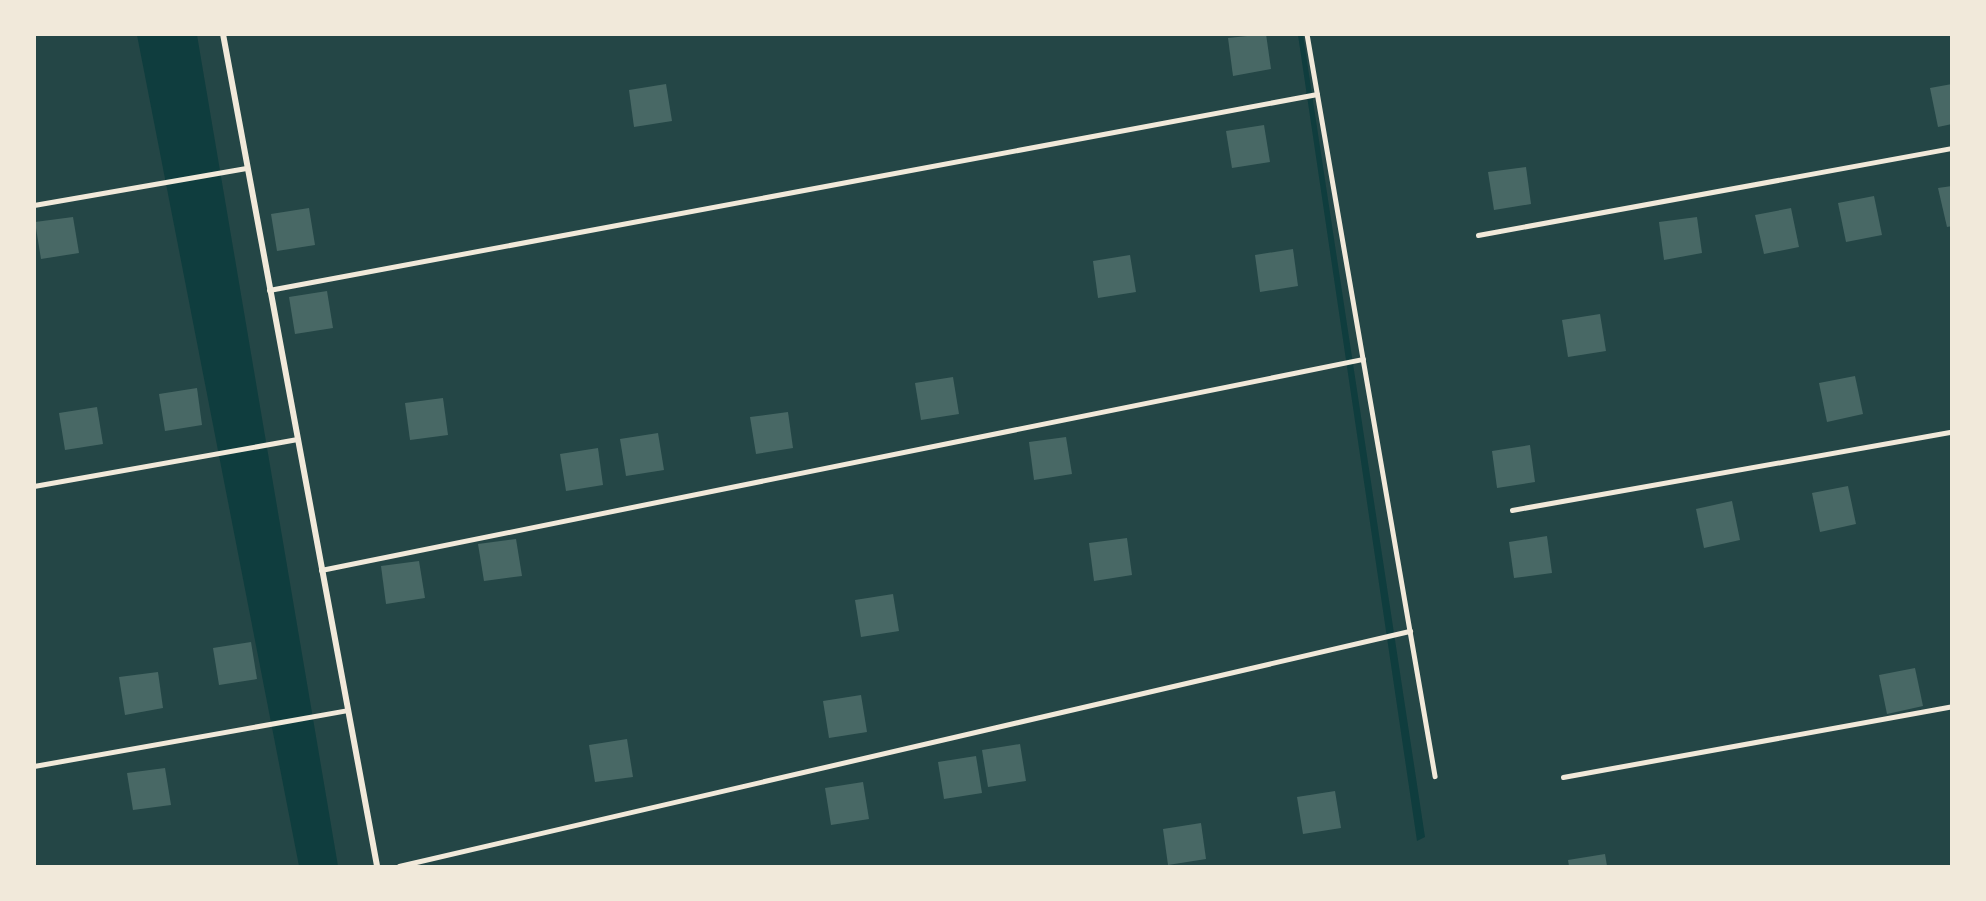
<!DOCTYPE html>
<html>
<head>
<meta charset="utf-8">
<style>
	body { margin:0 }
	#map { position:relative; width:1986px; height:901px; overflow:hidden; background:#0f3d3e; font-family:Manrope,sans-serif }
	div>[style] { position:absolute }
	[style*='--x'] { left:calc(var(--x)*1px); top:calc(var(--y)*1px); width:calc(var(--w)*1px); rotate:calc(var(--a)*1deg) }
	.green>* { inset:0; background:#244646 }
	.building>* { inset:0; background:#486865 }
	.service>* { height:4.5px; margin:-2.25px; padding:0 2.25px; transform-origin:2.25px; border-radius:2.25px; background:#f1e9da }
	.minor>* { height:6px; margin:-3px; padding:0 3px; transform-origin:3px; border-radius:3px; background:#f1e9da }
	span { translate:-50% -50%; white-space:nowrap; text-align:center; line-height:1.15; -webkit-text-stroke:6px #f1e9da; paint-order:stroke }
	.frame { position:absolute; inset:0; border:36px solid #f1e9da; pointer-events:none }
</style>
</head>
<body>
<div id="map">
	<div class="green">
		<div style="clip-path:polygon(34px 35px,137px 35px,299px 866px,35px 866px)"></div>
		<div style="clip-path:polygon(197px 35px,1298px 35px,1417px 841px,1425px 837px,1303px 35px,1951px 35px,1951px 866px,338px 866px)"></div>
	</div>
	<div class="building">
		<div style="clip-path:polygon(1266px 34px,1271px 69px,1233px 76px,1228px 38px)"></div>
		<div style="clip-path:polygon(666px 84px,672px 121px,634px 127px,629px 90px)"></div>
		<div style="clip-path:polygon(1952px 84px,1952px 124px,1938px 127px,1930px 88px)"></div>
		<div style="clip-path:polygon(1264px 125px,1270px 162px,1232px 168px,1226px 131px)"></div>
		<div style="clip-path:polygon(1526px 167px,1531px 204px,1494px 210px,1488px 172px)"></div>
		<div style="clip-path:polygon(1952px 186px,1952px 226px,1947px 227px,1938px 188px)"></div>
		<div style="clip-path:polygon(1874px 196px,1882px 235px,1846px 242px,1838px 203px)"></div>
		<div style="clip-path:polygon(309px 208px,315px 245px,277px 251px,271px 214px)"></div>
		<div style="clip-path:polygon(1791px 208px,1799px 247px,1764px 254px,1755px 215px)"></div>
		<div style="clip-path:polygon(73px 217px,79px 253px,41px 259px,35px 222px)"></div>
		<div style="clip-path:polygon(1697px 217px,1702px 253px,1664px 260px,1659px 222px)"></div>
		<div style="clip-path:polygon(1293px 249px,1298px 286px,1260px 292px,1255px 255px)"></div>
		<div style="clip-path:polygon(1130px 255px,1136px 292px,1098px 298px,1093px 261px)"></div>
		<div style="clip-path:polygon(327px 291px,333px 328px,295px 334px,289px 297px)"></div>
		<div style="clip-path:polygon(1600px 314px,1606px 351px,1568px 357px,1562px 320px)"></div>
		<div style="clip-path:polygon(1855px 376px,1863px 414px,1827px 422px,1819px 383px)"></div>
		<div style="clip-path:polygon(953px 377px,959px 414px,921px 420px,915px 383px)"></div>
		<div style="clip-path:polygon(197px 388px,202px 425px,165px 431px,159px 394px)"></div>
		<div style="clip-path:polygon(443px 398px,448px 435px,410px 440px,405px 403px)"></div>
		<div style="clip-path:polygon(97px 407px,103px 444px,65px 450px,59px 413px)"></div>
		<div style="clip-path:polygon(788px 412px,793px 448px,756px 454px,750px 417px)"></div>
		<div style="clip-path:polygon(658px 433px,664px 470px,626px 476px,620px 439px)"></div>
		<div style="clip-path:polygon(1066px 437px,1072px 474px,1034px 480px,1029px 442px)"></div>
		<div style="clip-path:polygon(1530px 445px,1535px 482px,1497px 488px,1492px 451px)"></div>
		<div style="clip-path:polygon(598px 448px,603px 485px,566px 491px,560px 454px)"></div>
		<div style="clip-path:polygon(1848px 486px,1856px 524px,1820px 532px,1812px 493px)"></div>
		<div style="clip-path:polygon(1732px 501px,1740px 540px,1704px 548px,1696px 509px)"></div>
		<div style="clip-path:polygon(1547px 536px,1552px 573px,1514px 578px,1509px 542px)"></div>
		<div style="clip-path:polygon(1127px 538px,1132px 575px,1094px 581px,1089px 543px)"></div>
		<div style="clip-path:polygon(516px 539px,522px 576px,484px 581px,478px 544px)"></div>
		<div style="clip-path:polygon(419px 561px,425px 598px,386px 604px,381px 566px)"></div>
		<div style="clip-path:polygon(893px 594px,899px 631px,861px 637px,855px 600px)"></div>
		<div style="clip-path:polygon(251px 642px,257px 679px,219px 685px,213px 648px)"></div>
		<div style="clip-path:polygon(1915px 668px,1923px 706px,1887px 714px,1879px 675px)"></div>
		<div style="clip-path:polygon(158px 672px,163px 708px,125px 715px,119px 677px)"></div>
		<div style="clip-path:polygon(861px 695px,867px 732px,829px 738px,823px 701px)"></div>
		<div style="clip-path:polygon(627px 739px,633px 777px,595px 782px,589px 745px)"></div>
		<div style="clip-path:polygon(1020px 744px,1026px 781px,988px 787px,982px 750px)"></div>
		<div style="clip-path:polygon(976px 756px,982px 793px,944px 799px,938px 762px)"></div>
		<div style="clip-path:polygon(165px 768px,171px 805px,133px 810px,127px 773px)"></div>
		<div style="clip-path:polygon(863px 782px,869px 819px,831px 825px,825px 788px)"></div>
		<div style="clip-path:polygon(1335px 791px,1341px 828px,1303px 834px,1297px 797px)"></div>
		<div style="clip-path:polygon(1201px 823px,1206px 859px,1168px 865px,1163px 829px)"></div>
		<div style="clip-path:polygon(1605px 854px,1607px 866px,1569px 866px,1568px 860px)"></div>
	</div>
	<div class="service">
		<div style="--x:1307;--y:34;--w:753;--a:80.21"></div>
		<div style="--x:34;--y:205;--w:215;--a:-9.9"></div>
		<div style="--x:1478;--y:235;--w:482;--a:-10.4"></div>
		<div style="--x:269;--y:290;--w:1066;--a:-10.59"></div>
		<div style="--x:34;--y:486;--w:267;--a:-10.1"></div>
		<div style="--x:1512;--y:510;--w:447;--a:-10.1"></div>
		<div style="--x:321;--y:570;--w:1063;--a:-11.45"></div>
		<div style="--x:34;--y:766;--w:318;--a:-10.1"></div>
		<div style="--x:1563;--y:777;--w:395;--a:-10.3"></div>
		<div style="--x:399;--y:866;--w:1038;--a:-13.09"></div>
	</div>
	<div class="minor">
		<div style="--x:223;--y:34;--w:846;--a:79.51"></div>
	</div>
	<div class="frame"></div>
</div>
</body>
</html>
